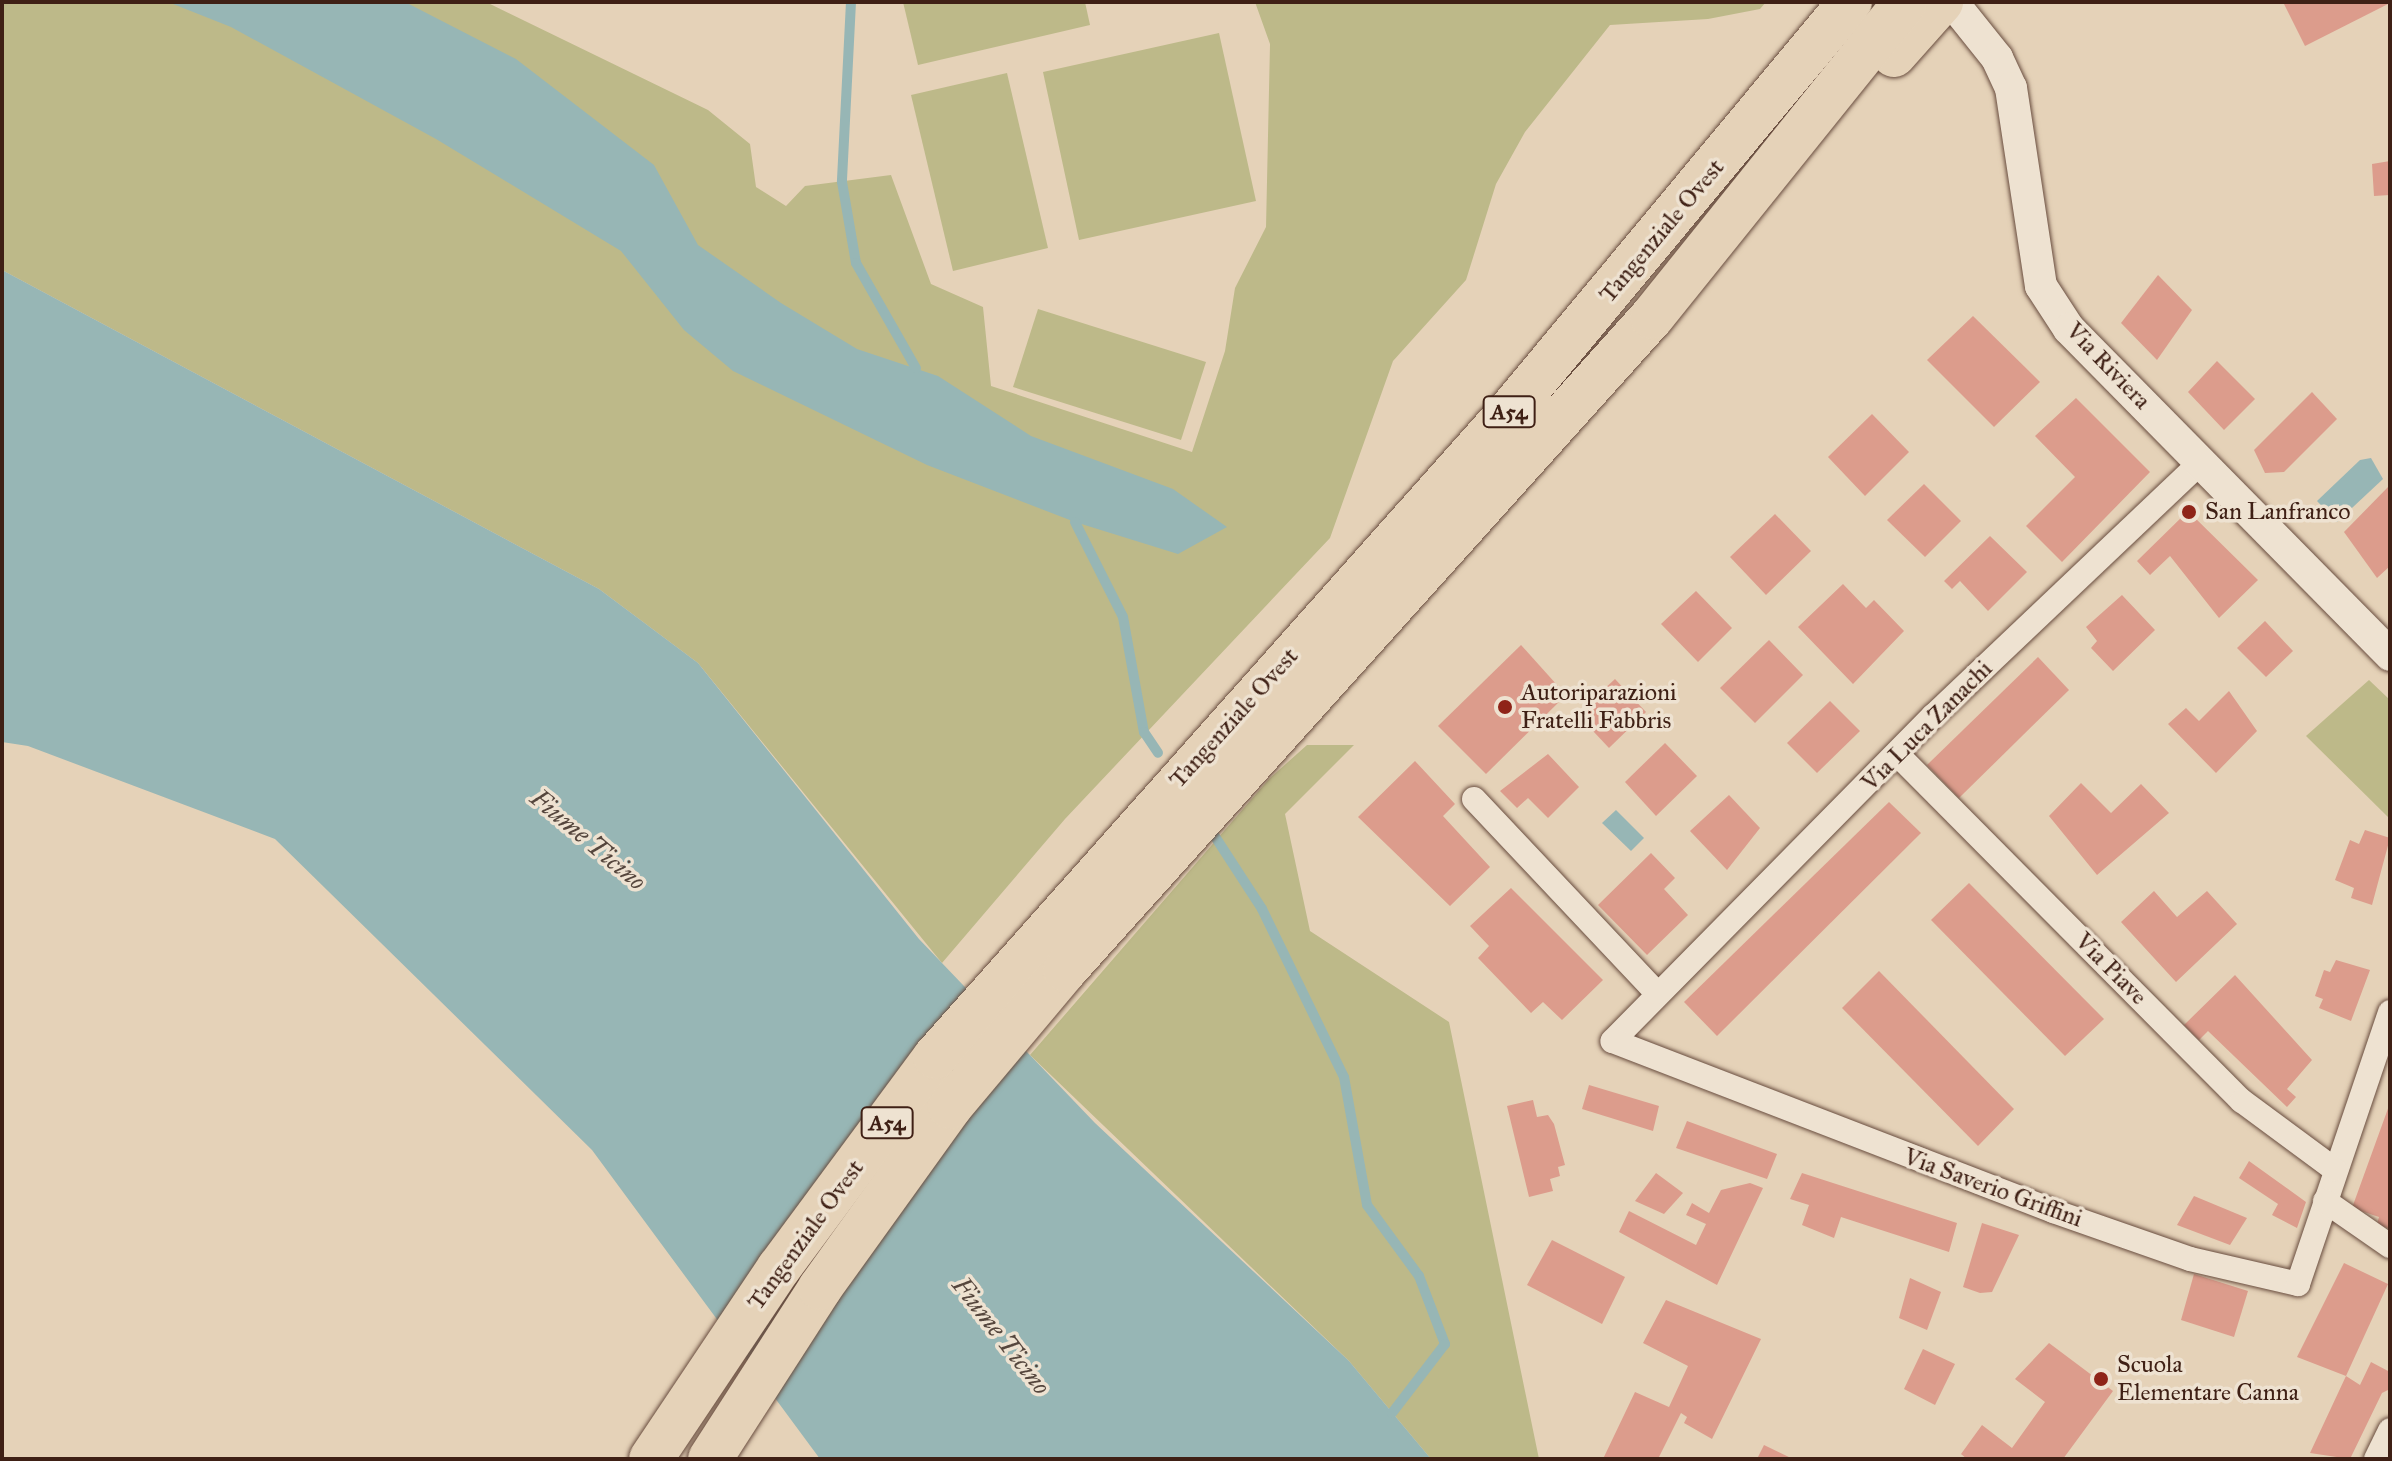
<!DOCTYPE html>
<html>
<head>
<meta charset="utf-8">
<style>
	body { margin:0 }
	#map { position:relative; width:2392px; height:1461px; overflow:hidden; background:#e5d2b8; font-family:"IM FELL Great Primer",serif }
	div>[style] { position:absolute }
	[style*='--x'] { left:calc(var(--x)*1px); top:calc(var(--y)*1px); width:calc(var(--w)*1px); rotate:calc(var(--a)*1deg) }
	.green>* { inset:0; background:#bdb989 }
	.water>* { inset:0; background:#97b6b5 }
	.stream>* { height:10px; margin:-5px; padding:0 5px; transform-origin:5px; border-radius:5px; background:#97b6b5 }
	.building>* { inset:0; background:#dc9c8c }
	.roads { filter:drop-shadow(0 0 2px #684c3e) drop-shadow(0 0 2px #684c3e) }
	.minor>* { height:24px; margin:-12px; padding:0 12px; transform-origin:12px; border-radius:12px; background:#eee2d1 }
	.tertiary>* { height:32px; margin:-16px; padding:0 16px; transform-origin:16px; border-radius:16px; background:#eee2d1 }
	.motorway>* { height:44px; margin:-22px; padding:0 22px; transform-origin:22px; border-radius:22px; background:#e5d2b8 }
	.dots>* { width:22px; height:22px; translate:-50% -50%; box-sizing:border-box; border:4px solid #eee2d1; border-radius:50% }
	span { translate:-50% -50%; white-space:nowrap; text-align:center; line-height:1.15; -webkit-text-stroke:7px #eee2d1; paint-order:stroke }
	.shield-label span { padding:2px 6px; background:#eee2d1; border:2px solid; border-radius:6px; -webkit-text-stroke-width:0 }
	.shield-label { font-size:22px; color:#3f2015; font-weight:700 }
	.street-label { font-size:24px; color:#3f2015 }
	.poi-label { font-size:24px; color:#3f2015 }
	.left { translate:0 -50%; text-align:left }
	.water-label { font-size:26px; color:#55463d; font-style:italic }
	.frame { position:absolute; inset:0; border:4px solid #3f2015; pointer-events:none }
</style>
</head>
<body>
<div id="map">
	<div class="green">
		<div style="clip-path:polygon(2px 2px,486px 2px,708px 110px,750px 144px,756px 187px,786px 206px,805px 186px,891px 175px,931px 284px,983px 307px,991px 386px,1192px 452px,1225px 351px,1235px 288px,1266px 227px,1270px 44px,1255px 2px,1766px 2px,1760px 9px,1708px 19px,1610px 25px,1525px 132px,1496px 184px,1466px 280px,1393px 361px,1330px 538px,1065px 819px,942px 963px,698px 663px,599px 589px,2px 270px)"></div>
		<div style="clip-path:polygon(903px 2px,1085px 2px,1090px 25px,918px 65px)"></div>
		<div style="clip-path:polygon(1219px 33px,1256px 201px,1079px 240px,1043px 72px)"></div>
		<div style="clip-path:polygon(1007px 73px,1048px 248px,953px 271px,911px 95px)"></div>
		<div style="clip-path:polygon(1038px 309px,1206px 362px,1181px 440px,1013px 387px)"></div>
		<div style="clip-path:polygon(2369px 680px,2390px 700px,2390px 819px,2306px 736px)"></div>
		<div style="clip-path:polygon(1307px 745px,1354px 745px,1285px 814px,1310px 931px,1449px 1022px,1539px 1459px,1431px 1459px,1349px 1361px,1030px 1055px,1269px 779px)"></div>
	</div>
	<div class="water">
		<div style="clip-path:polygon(168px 2px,405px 2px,516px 59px,654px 165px,698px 245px,781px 303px,857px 349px,938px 376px,1031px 436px,1173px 489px,1227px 527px,1178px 554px,1075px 522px,927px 465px,733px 371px,684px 330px,621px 251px,436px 139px,231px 27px)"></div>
		<div style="clip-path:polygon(2px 270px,599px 589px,698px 663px,919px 939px,1095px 1123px,1349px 1361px,1431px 1459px,820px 1459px,592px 1150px,275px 839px,28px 746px,2px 742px)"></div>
		<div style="clip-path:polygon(2371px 458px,2383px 479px,2337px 522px,2317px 501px,2360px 460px)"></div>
		<div style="clip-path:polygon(1616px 810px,1644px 838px,1631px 851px,1602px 823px)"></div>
	</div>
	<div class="stream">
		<div style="--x:851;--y:2;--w:180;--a:92.9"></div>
		<div style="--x:842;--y:182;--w:82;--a:80.2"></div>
		<div style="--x:856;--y:263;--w:121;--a:60.3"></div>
		<div style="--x:1075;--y:522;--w:106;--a:63.2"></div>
		<div style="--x:1123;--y:617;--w:117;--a:79.7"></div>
		<div style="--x:1144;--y:732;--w:25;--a:56"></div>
		<div style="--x:1214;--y:835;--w:88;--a:57"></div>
		<div style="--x:1262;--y:909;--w:187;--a:64"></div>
		<div style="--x:1344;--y:1077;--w:130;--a:79.8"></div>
		<div style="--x:1367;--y:1205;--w:88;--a:53.8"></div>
		<div style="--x:1419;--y:1276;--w:73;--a:69.1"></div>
		<div style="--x:1445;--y:1344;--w:87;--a:127.5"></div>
	</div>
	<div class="building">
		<div style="clip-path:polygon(2283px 2px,2390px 2px,2390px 3px,2305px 46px)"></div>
		<div style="clip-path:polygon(2390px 161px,2390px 195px,2374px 196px,2372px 164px)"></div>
		<div style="clip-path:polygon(2158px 275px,2192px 310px,2157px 360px,2121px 323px)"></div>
		<div style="clip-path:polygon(1973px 316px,2040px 382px,1994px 427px,1927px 360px)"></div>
		<div style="clip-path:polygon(2217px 361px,2255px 399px,2224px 430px,2188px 392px)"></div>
		<div style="clip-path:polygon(2312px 392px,2337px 419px,2284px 472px,2265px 473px,2254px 450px)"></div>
		<div style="clip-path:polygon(2076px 398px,2150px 472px,2062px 562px,2026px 526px,2075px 477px,2035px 436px)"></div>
		<div style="clip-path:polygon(1872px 414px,1909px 452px,1865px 496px,1828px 457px)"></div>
		<div style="clip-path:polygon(1924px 484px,1961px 521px,1925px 557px,1887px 520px)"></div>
		<div style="clip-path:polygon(2390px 485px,2390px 566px,2377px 578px,2344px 532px)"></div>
		<div style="clip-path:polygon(2188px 511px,2258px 580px,2219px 618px,2170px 556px,2150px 575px,2137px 561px)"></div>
		<div style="clip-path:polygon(1775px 514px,1811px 551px,1766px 595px,1730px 557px)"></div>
		<div style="clip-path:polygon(1990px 536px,2027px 572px,1988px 611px,1960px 581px,1952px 589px,1944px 581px)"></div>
		<div style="clip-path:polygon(1843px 584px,1866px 608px,1874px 600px,1904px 631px,1853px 684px,1798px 627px)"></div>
		<div style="clip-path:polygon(1696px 591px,1732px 628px,1698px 662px,1661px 624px)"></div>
		<div style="clip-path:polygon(2122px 595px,2155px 630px,2113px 671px,2091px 648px,2097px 641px,2086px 627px)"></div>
		<div style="clip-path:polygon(2265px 621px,2293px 651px,2266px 677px,2237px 648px)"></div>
		<div style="clip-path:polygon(1769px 640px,1803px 675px,1755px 723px,1720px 688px)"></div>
		<div style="clip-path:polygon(1521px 645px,1566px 695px,1486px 774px,1438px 726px)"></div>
		<div style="clip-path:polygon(2038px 657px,2069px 690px,1959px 798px,1927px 765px)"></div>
		<div style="clip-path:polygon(1615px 679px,1646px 712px,1609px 748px,1577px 714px)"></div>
		<div style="clip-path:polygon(2229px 691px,2257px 731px,2216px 773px,2168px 724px,2186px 708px,2199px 721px)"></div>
		<div style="clip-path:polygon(1830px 701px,1860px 731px,1817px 773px,1787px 743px)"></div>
		<div style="clip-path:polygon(1665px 743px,1697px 776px,1656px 816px,1625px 782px)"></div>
		<div style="clip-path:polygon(1548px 754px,1579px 787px,1548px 818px,1528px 798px,1517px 808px,1500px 791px)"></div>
		<div style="clip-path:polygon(1415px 761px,1455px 804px,1443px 816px,1490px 867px,1450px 906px,1358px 817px)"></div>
		<div style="clip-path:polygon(2081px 783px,2111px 813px,2141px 784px,2169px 813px,2097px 875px,2049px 816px)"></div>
		<div style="clip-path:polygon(1729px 795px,1760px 828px,1727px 870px,1690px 831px)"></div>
		<div style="clip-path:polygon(1889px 802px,1921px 833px,1717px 1036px,1684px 1002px)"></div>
		<div style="clip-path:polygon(2365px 830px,2390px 838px,2372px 905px,2351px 898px,2354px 888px,2335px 880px,2350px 840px,2359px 844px)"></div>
		<div style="clip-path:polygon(1651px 853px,1675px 878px,1664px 889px,1688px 915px,1647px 955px,1598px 905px)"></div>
		<div style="clip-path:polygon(1969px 883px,2104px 1019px,2065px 1056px,1931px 920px)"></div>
		<div style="clip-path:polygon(1511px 888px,1603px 980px,1562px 1020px,1543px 1002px,1531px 1013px,1478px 958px,1489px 946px,1470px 926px)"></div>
		<div style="clip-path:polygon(2154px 891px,2177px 917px,2207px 891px,2237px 924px,2176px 982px,2121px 922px)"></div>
		<div style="clip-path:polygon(2336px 960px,2370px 970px,2351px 1021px,2319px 1008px,2323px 999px,2315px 996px,2324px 970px,2330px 972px)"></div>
		<div style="clip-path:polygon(1879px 971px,2014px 1109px,1978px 1146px,1842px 1008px)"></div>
		<div style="clip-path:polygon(2235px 975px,2312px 1060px,2287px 1089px,2296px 1097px,2287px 1107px,2208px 1031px,2199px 1040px,2184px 1025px)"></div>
		<div style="clip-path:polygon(1589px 1085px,1659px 1106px,1653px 1131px,1582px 1109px)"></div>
		<div style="clip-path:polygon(1533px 1100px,1537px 1117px,1548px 1115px,1554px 1124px,1565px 1165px,1558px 1167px,1560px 1176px,1550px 1179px,1553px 1191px,1529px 1197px,1507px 1106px)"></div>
		<div style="clip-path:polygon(2390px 1103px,2390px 1229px,2377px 1224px,2379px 1217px,2352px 1208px)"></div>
		<div style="clip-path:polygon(1687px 1121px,1777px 1154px,1767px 1179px,1676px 1148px)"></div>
		<div style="clip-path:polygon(2249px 1161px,2306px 1202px,2297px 1228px,2272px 1215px,2278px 1204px,2239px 1178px)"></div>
		<div style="clip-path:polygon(1656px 1173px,1683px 1193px,1664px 1214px,1635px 1201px)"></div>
		<div style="clip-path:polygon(1802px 1173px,1957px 1223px,1949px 1252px,1841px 1217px,1834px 1238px,1802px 1225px,1809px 1205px,1790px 1199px)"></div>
		<div style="clip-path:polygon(1750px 1183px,1763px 1188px,1717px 1285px,1619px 1232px,1629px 1211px,1696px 1245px,1706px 1224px,1686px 1215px,1692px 1203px,1709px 1213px,1721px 1190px)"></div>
		<div style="clip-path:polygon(2194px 1196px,2247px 1218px,2230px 1245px,2177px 1225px)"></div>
		<div style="clip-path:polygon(1982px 1223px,2019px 1235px,1992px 1292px,1980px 1293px,1963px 1287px)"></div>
		<div style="clip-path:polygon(1552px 1240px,1625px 1277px,1602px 1324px,1527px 1285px)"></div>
		<div style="clip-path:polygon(2344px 1263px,2388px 1284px,2346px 1376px,2297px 1357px)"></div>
		<div style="clip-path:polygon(2194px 1274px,2248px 1291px,2234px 1337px,2181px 1320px)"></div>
		<div style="clip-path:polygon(1910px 1278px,1941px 1292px,1927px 1330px,1899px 1318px)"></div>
		<div style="clip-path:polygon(1666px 1300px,1761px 1339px,1712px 1439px,1684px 1423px,1687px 1417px,1681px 1413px,1658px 1459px,1603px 1459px,1635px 1392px,1669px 1407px,1688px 1366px,1643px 1343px)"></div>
		<div style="clip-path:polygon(2049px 1343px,2113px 1391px,2063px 1459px,1967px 1459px,1961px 1454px,1982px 1425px,2012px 1448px,2045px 1402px,2015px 1379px)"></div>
		<div style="clip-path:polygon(1923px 1349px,1955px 1364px,1935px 1405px,1904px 1389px)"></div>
		<div style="clip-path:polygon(2371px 1362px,2390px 1372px,2390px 1389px,2382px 1393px,2350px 1459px,2310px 1453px,2346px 1376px,2360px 1385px)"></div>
		<div style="clip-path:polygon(1764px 1445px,1793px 1459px,1757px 1459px)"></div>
	</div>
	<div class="roads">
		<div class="minor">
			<div style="--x:2201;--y:462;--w:368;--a:136.5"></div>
			<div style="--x:1934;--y:715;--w:458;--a:134.6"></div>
			<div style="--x:1613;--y:1041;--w:472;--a:21.1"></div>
			<div style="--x:2053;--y:1211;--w:145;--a:19.3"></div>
			<div style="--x:2190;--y:1259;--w:111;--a:13"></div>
			<div style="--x:2298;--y:1284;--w:287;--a:-71.3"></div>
			<div style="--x:1899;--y:756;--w:486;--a:45.2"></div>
			<div style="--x:2242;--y:1101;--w:114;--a:36.5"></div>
			<div style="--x:1474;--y:799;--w:265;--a:46.7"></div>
			<div style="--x:2325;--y:1201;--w:79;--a:34.7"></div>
			<div style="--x:2376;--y:1459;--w:32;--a:-64"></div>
		</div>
		<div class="tertiary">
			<div style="--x:1957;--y:8;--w:64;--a:51.3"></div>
			<div style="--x:1997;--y:58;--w:33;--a:65"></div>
			<div style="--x:2011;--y:88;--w:200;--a:81.4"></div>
			<div style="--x:2041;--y:286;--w:51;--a:56.9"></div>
			<div style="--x:2069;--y:329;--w:458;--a:45.4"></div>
		</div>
		<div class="motorway">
			<div style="--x:1894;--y:55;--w:71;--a:-48.4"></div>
			<div style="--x:651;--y:1459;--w:230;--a:-56.2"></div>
			<div style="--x:779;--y:1268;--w:262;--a:-53.5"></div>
			<div style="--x:935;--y:1057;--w:865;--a:-48.33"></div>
			<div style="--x:1510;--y:411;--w:532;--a:-50.26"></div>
			<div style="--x:710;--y:1459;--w:203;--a:-57.2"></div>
			<div style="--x:820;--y:1288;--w:223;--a:-54.3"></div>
			<div style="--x:950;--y:1107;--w:179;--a:-50"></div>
			<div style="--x:1065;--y:970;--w:878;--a:-48.05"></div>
			<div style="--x:1652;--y:317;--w:404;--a:-51.2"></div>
		</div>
	</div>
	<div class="dots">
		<div style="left:2189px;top:512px;background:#8f2418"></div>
		<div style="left:1505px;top:707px;background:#8f2418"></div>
		<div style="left:2101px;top:1379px;background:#8f2418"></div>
	</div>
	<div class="shield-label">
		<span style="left:1509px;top:412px">A54</span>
		<span style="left:887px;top:1123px">A54</span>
	</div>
	<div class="street-label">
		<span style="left:1662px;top:231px;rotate:-50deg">Tangenziale Ovest</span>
		<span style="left:2108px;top:366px;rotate:46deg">Via Riviera</span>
		<span style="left:1234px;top:718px;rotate:-48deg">Tangenziale Ovest</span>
		<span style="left:1927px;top:726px;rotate:-45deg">Via Luca Zanachi</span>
		<span style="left:2111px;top:969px;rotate:45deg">Via Piave</span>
		<span style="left:1993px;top:1188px;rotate:20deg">Via Saverio Griffini</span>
		<span style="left:806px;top:1235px;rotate:-54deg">Tangenziale Ovest</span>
	</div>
	<div class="poi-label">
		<span class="left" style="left:2205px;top:512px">San Lanfranco</span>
		<span class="left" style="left:1521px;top:707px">Autoriparazioni<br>Fratelli Fabbris</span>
		<span class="left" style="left:2117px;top:1379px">Scuola<br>Elementare Canna</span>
	</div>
	<div class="water-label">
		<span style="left:588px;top:840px;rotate:40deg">Fiume Ticino</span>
		<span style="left:1001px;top:1336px;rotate:52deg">Fiume Ticino</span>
	</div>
	<div class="frame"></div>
</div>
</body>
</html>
